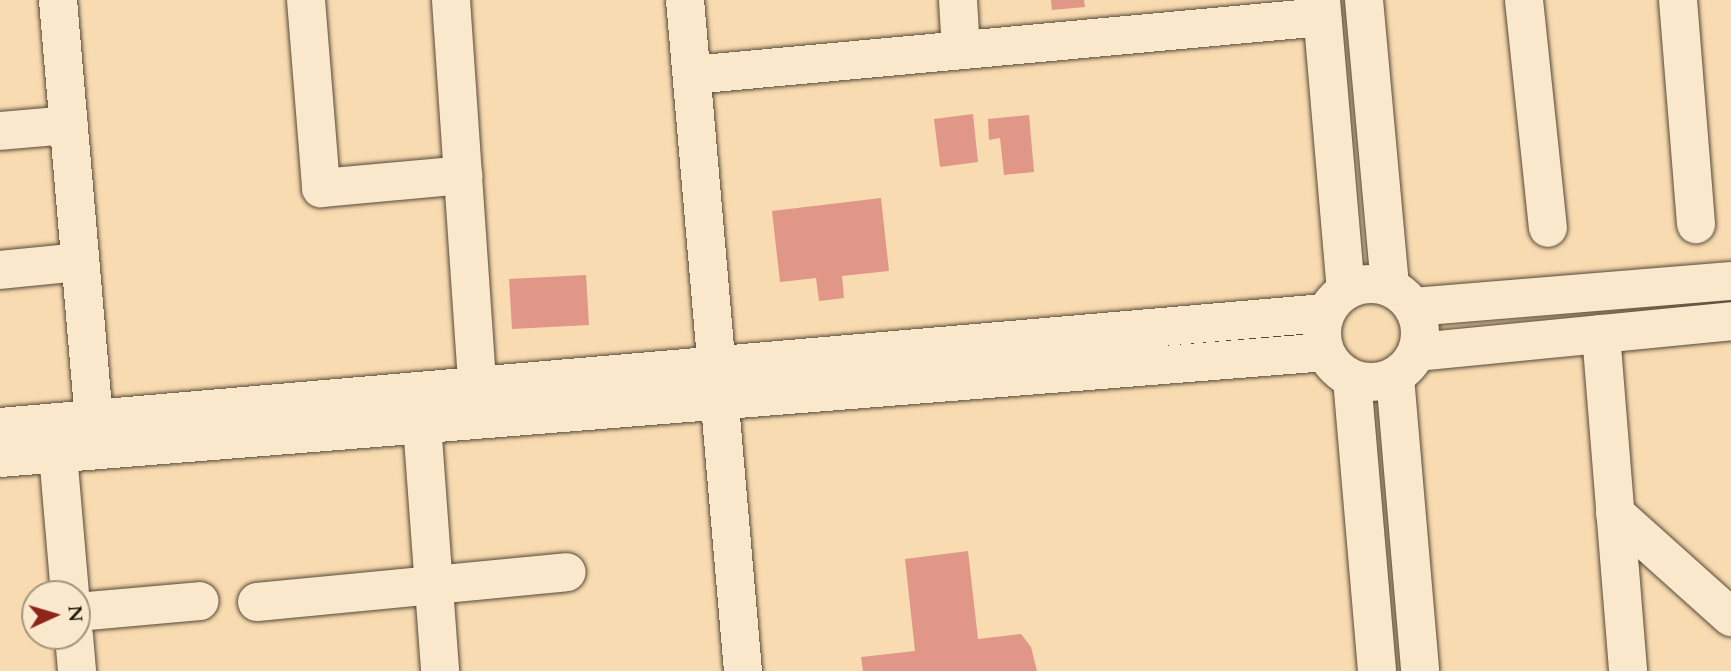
<!DOCTYPE html>
<html>
<head>
<meta charset="utf-8">
<style>
	body { margin:0 }
	#map { position:relative; width:1731px; height:671px; overflow:hidden; background:#f8dbb0; font-family:Cardo,serif }
	div>[style] { position:absolute }
	[style*='--x'] { left:calc(var(--x)*1px); top:calc(var(--y)*1px); width:calc(var(--w)*1px); rotate:calc(var(--a)*1deg) }
	.building>* { inset:0; background:#e09788 }
	.roads { filter:drop-shadow(0 0 2px #574937) drop-shadow(0 0 2px #574937) }
	.minor>* { height:38px; margin:-19px; padding:0 19px; transform-origin:19px; border-radius:19px; background:#fae8cc }
	.minor>.ring { margin:-19px; padding:0; box-sizing:content-box; background:none; border:38px solid #fae8cc; border-radius:50% }
	span { translate:-50% -50%; white-space:nowrap; text-align:center; line-height:1.15; -webkit-text-stroke:5px #fae8cc; paint-order:stroke }
	.north { position:absolute; left:21px; top:580px; width:70px; height:70px; box-sizing:border-box; background:#fae8cc; border:2px solid #a39580; border-radius:50%; rotate:86deg; font-size:19px; font-weight:700; line-height:28px; text-align:center; color:#21180f }
	.north::after { content:''; display:block; margin:auto; width:24px; height:32px; background:#8f2418; clip-path:polygon(50% 0,100% 100%,50% 72%,0 100%) }
</style>
</head>
<body>
<div id="map">
	<div class="building">
		<div style="clip-path:polygon(1051px 0,1084px 0,1085px 7px,1052px 10px)"></div>
		<div style="clip-path:polygon(973px 114px,978px 162px,940px 167px,934px 119px)"></div>
		<div style="clip-path:polygon(1029px 115px,1034px 172px,1004px 175px,1000px 138px,989px 140px,988px 119px)"></div>
		<div style="clip-path:polygon(881px 198px,889px 271px,842px 276px,844px 298px,819px 301px,816px 278px,780px 282px,772px 211px)"></div>
		<div style="clip-path:polygon(586px 275px,589px 325px,512px 329px,509px 279px)"></div>
		<div style="clip-path:polygon(968px 551px,978px 639px,1021px 634px,1031px 647px,1037px 671px,863px 671px,861px 657px,915px 651px,905px 559px)"></div>
	</div>
	<div class="roads">
		<div class="minor">
			<div style="--x:58;--y:0;--w:421;--a:85.1"></div>
			<div style="--x:306;--y:0;--w:189;--a:85.4"></div>
			<div style="--x:321;--y:188;--w:143;--a:-5.2"></div>
			<div style="--x:451;--y:0;--w:387;--a:86.1"></div>
			<div style="--x:685;--y:0;--w:674;--a:85.06"></div>
			<div style="--x:958;--y:0;--w:50;--a:86.6"></div>
			<div style="--x:1321;--y:0;--w:291;--a:85.1"></div>
			<div style="--x:1364;--y:0;--w:288;--a:84.8"></div>
			<div style="--x:1524;--y:0;--w:229;--a:84"></div>
			<div style="--x:1678;--y:0;--w:225;--a:85.4"></div>
			<div style="--x:692;--y:75;--w:633;--a:-5.26"></div>
			<div style="--x:0;--y:131;--w:69;--a:-5"></div>
			<div style="--x:0;--y:270;--w:80;--a:-5.7"></div>
			<div class="ring" style="left:1322px;top:284px;width:60px;height:60px"></div>
			<div style="--x:1414;--y:307;--w:318;--a:-4.7"></div>
			<div style="--x:1601;--y:334;--w:338;--a:85.4"></div>
			<div style="--x:1417;--y:352;--w:316;--a:-5.6"></div>
			<div style="--x:1395;--y:377;--w:295;--a:85.1"></div>
			<div style="--x:1352;--y:379;--w:293;--a:85.1"></div>
			<div style="--x:422;--y:424;--w:248;--a:85.8"></div>
			<div style="--x:0;--y:427;--w:1330;--a:-4.92"></div>
			<div style="--x:58;--y:454;--w:141;--a:85.1"></div>
			<div style="--x:0;--y:458;--w:1329;--a:-4.57"></div>
			<div style="--x:1615;--y:513;--w:156;--a:41.9"></div>
			<div style="--x:257;--y:602;--w:311;--a:-5.5"></div>
			<div style="--x:77;--y:612;--w:123;--a:-5.1"></div>
			<div style="--x:74;--y:636;--w:35;--a:85"></div>
		</div>
	</div>
	<div class="north">N</div>
</div>
</body>
</html>
